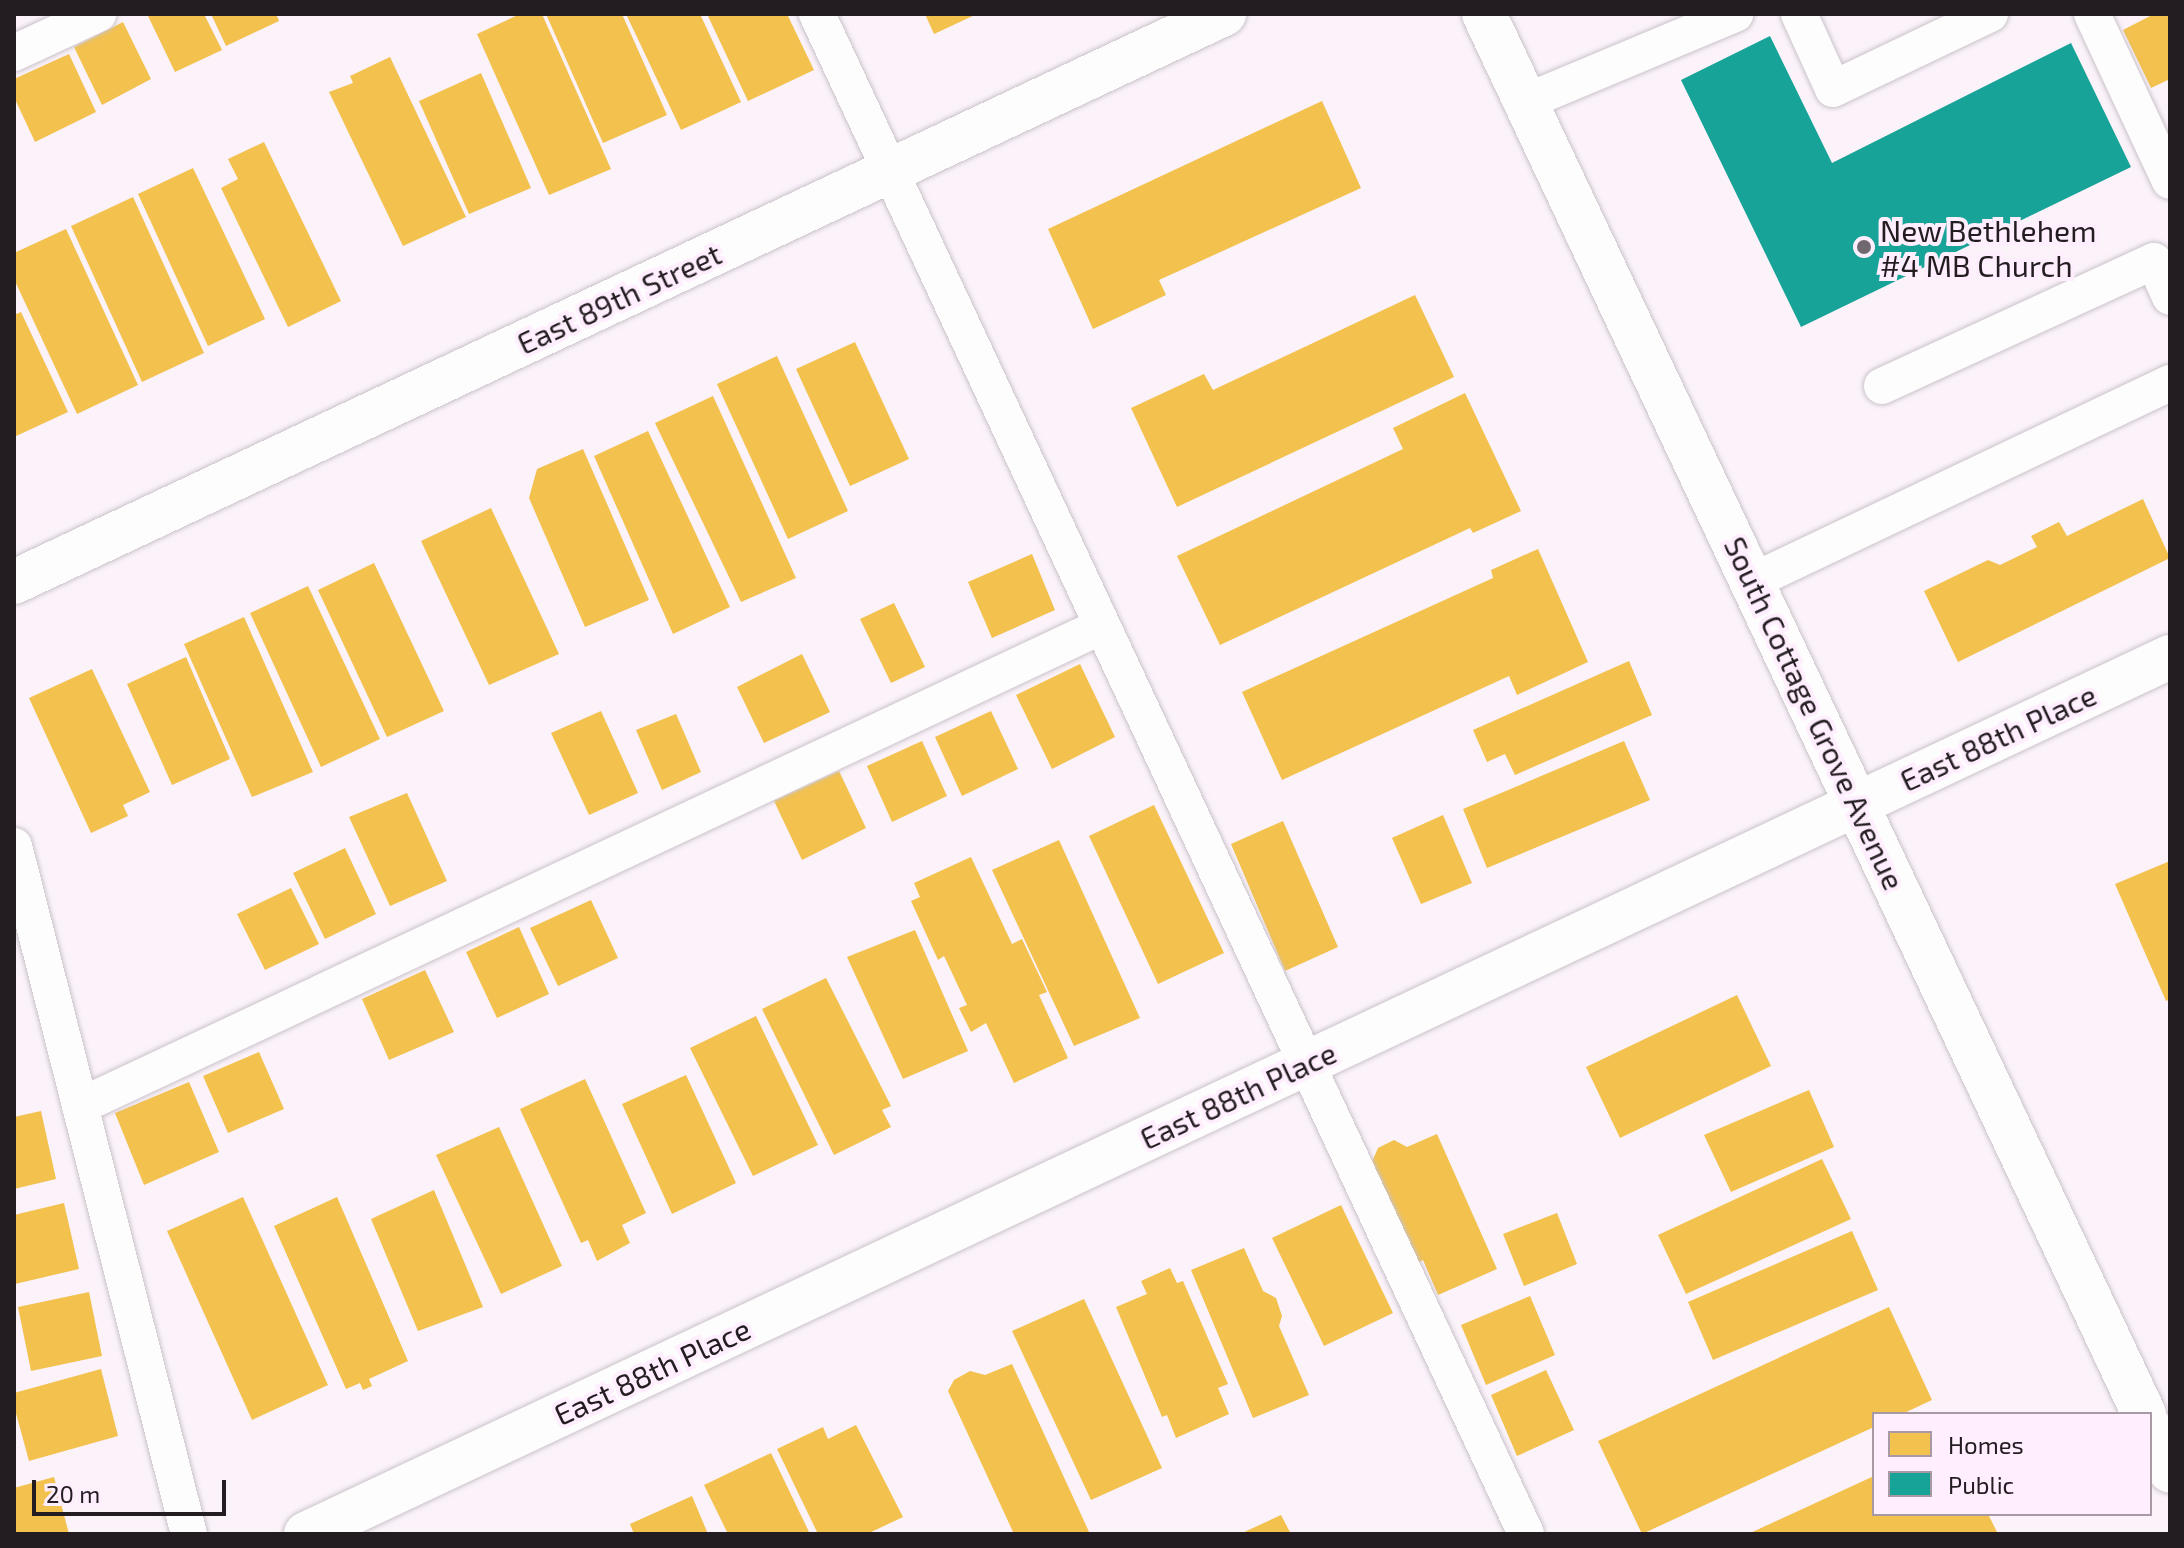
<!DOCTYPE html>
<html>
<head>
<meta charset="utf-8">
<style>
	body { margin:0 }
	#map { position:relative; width:2184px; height:1548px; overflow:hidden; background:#fbf2fa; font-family:"Exo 2",sans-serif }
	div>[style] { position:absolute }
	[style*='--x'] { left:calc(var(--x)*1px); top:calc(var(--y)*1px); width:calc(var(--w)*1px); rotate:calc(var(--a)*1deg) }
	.homes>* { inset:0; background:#f2c14e }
	.public>* { inset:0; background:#17a398 }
	.roads { filter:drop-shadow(0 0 2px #cac3c9) drop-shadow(0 0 2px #cac3c9) }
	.lane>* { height:36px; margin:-18px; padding:0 18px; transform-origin:18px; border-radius:18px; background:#fefdfe }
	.street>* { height:44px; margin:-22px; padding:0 22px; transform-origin:22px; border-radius:22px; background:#fefdfe }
	.secondary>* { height:44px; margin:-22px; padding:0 22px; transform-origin:22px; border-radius:22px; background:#fefdfe }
	.dots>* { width:22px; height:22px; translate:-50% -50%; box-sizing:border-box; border:4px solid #ffeefd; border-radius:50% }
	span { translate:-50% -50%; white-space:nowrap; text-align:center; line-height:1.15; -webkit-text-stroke:8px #ffeefd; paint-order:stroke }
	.poi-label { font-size:30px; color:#231d22 }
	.left { translate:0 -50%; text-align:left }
	.street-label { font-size:30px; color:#231d22 }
	.frame { position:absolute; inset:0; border:16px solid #231d22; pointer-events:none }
	.legend { position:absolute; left:1872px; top:1412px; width:280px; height:104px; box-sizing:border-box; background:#ffeefd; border:2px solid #a79aa5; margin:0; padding:10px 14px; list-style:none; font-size:24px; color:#231d22 }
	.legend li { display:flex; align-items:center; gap:16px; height:40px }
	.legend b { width:40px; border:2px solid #a79aa5 }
	.scale { position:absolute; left:32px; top:1480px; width:194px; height:36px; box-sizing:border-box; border:4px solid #231d22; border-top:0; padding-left:10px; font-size:24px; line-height:28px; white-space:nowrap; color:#231d22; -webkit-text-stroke:6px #ffeefd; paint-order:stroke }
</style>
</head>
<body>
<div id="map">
	<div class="homes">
		<div style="clip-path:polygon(147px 14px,204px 14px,222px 50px,175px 72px)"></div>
		<div style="clip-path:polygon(211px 14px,276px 14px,279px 21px,226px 46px)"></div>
		<div style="clip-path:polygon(520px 14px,542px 14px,611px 169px,549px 195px,477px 34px)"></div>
		<div style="clip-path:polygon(546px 14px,622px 14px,667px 115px,603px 143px)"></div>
		<div style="clip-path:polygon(626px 14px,700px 14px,741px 102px,681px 130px)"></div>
		<div style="clip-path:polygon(707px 14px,787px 14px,814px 70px,748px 101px)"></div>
		<div style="clip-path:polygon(925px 14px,977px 14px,934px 34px)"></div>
		<div style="clip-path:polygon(2154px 14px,2170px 14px,2170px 79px,2151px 88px,2123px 30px)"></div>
		<div style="clip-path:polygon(123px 22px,151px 79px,102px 105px,74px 47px)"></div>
		<div style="clip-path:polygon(69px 54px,96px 112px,35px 142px,14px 97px,14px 79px)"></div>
		<div style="clip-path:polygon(390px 57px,466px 217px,403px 246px,329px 92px,353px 83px,350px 76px)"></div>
		<div style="clip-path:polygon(481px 73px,531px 188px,469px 214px,419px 101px)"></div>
		<div style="clip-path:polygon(1322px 101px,1361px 188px,1159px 280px,1166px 295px,1093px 329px,1048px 229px)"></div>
		<div style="clip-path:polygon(264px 142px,341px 301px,288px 327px,221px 188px,238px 179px,228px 159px)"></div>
		<div style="clip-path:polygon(193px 168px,265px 319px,208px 346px,138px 194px)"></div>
		<div style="clip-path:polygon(133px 197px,204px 353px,142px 382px,71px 226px)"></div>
		<div style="clip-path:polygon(66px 229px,138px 385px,77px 414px,14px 279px,14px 253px)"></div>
		<div style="clip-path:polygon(1415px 295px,1454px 377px,1177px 507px,1131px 408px,1204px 374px,1213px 390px)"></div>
		<div style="clip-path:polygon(21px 312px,68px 412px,14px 437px,14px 315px)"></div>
		<div style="clip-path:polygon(855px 342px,909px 459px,850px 486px,796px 369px)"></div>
		<div style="clip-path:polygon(777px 356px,848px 511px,788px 539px,717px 384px)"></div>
		<div style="clip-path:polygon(1465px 393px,1521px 511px,1473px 533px,1470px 528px,1220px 645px,1177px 556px,1403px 449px,1393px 428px)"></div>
		<div style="clip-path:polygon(713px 396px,796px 578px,741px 602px,655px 423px)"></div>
		<div style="clip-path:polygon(648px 431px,730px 607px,673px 634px,594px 456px)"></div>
		<div style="clip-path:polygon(583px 449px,649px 600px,585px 627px,529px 498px,537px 469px)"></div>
		<div style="clip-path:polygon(2143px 499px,2170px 558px,1958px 662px,1924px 591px,1988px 560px,2000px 565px,2037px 547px,2031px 536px,2059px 522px,2067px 536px)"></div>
		<div style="clip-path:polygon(491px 508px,559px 654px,489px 685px,421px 541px)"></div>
		<div style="clip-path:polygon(1538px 549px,1588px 662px,1517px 695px,1509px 676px,1282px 780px,1242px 692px,1493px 578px,1491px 570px)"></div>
		<div style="clip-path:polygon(1032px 554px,1055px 610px,992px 638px,968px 582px)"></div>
		<div style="clip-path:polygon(374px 563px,444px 711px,387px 737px,318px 590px)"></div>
		<div style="clip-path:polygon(308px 586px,380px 739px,321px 767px,250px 613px)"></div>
		<div style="clip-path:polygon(894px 603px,925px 667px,891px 683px,860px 619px)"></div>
		<div style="clip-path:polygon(244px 617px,313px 772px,252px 797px,184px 644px)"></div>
		<div style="clip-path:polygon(802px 654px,830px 712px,764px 743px,737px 687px)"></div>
		<div style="clip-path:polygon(186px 657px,230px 759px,172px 785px,127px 684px)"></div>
		<div style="clip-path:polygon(1629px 661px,1652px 715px,1515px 775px,1505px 754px,1487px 762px,1473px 730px)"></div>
		<div style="clip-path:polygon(1080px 664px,1115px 737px,1052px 769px,1016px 695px)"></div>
		<div style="clip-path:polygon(92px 669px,150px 792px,123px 805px,128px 816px,91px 833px,29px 698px)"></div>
		<div style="clip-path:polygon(601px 711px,638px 793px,589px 815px,551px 733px)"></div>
		<div style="clip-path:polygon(991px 711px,1018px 769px,962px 796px,935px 737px)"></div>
		<div style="clip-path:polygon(676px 714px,701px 772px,662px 790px,636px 730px)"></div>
		<div style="clip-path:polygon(922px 741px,947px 796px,892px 822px,867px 766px)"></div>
		<div style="clip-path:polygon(1624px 741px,1650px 800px,1487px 868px,1463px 809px)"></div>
		<div style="clip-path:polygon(839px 771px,866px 828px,802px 860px,774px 801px)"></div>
		<div style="clip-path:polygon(407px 793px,447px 881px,390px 906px,349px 817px)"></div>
		<div style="clip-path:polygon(1154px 805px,1224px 953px,1158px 984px,1089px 836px)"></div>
		<div style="clip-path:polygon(1443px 815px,1472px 883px,1421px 904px,1392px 838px)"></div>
		<div style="clip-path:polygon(1283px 821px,1338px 947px,1285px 971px,1231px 844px)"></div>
		<div style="clip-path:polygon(1059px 840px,1140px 1018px,1074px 1046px,992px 870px)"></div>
		<div style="clip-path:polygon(345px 848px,376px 914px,325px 939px,293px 873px)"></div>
		<div style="clip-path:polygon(971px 857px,1012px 944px,1022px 939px,1047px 992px,1039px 995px,1068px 1058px,1014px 1083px,986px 1023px,971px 1032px,959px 1008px,967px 1005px,944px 956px,938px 960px,911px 901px,920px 897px,914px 883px)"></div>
		<div style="clip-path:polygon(2170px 861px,2170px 999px,2166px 1001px,2115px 884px)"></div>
		<div style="clip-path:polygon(291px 888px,319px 944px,265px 970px,237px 914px)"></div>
		<div style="clip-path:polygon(591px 900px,618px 958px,558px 986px,530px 928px)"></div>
		<div style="clip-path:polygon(519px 927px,549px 994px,497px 1018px,466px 952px)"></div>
		<div style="clip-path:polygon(915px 930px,968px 1051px,903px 1079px,847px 957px)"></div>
		<div style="clip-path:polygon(425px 970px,454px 1032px,389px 1060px,362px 999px)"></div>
		<div style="clip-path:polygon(826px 978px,891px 1106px,882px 1110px,891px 1127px,834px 1155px,762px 1009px)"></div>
		<div style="clip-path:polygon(1737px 995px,1771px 1066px,1620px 1138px,1586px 1067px)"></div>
		<div style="clip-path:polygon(756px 1016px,818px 1145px,753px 1176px,690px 1048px)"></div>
		<div style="clip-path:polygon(259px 1052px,284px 1109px,228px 1133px,203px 1076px)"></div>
		<div style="clip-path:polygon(686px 1075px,736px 1183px,672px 1214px,622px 1104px)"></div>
		<div style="clip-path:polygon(585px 1079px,646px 1213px,622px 1225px,630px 1243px,597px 1261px,588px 1240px,581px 1243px,520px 1109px)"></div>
		<div style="clip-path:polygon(189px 1082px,219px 1152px,144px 1185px,115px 1113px)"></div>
		<div style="clip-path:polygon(1809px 1090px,1834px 1147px,1731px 1192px,1704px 1135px)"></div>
		<div style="clip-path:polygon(41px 1111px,56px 1179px,14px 1189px,14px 1117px)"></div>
		<div style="clip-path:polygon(499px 1127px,562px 1266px,501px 1294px,436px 1155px)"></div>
		<div style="clip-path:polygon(1437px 1134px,1497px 1269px,1438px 1295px,1423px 1260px,1416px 1264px,1371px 1164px,1378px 1148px,1394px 1140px,1407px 1147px)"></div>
		<div style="clip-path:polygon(1822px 1159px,1851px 1219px,1686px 1294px,1658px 1235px)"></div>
		<div style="clip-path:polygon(434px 1190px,483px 1307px,418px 1331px,371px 1219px)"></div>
		<div style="clip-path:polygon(243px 1197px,328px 1385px,252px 1420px,167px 1231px)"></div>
		<div style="clip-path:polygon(337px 1197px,408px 1361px,369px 1379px,372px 1386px,363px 1390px,360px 1383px,346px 1389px,274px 1226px)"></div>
		<div style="clip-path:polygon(64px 1203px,79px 1269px,15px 1284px,14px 1215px)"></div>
		<div style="clip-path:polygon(1341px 1205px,1393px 1313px,1324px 1346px,1272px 1238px)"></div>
		<div style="clip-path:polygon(1557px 1213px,1577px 1264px,1524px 1286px,1503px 1234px)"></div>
		<div style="clip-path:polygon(1852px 1231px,1878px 1290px,1713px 1360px,1688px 1302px)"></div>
		<div style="clip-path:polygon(1244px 1248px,1263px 1291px,1276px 1298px,1282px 1316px,1279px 1326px,1309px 1395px,1253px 1418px,1191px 1270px)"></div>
		<div style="clip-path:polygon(1170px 1268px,1177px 1283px,1183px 1281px,1228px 1384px,1218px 1388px,1229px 1414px,1176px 1438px,1167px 1415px,1162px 1417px,1116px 1307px,1147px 1294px,1141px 1281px)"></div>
		<div style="clip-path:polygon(89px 1292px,102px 1356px,31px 1371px,18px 1307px)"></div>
		<div style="clip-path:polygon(1530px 1296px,1555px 1355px,1486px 1385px,1461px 1325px)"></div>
		<div style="clip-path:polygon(1084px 1299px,1162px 1468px,1091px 1500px,1012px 1331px)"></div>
		<div style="clip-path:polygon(1889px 1307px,1932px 1400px,1902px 1414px,1874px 1414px,1874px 1427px,1642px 1534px,1598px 1441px)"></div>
		<div style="clip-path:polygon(1012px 1364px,1090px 1534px,1014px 1534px,948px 1391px,954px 1380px,970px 1371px,985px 1375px)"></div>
		<div style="clip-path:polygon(101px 1369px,118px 1436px,29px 1461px,14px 1406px,14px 1393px)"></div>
		<div style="clip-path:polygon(1546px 1370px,1574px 1430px,1517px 1456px,1491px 1395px)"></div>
		<div style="clip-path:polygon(856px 1425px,903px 1517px,867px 1534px,818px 1534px,777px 1449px,823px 1427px,828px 1439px)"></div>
		<div style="clip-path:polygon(771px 1453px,810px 1534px,728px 1534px,704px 1485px)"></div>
		<div style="clip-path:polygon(1874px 1476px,1874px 1514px,1988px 1514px,1998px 1534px,1748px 1534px)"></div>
		<div style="clip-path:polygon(54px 1477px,69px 1534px,14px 1534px,14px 1488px)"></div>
		<div style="clip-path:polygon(692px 1496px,708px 1534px,634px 1534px,630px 1524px)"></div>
		<div style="clip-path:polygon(1281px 1515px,1291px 1534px,1240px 1534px)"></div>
	</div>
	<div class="public">
		<div style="clip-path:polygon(1770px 36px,1832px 163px,2071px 43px,2131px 167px,1801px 327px,1681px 80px)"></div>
	</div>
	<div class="roads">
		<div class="lane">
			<div style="--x:817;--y:14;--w:1677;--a:64.99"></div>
			<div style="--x:1799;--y:14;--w:82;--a:65.6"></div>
			<div style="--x:1833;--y:89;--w:174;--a:-25.5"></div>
			<div style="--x:2092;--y:14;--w:184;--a:65"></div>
			<div style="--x:14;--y:53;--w:93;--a:-24.9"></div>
			<div style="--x:1525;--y:102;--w:228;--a:-22.7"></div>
			<div style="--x:1882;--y:386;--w:299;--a:-24.7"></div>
			<div style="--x:2154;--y:261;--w:39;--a:66"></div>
			<div style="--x:1753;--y:581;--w:462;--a:-25.4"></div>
			<div style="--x:14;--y:846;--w:710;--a:75.73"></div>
			<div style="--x:80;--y:1106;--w:1129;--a:-25.16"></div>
		</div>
		<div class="street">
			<div style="--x:14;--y:582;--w:1337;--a:-25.15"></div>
			<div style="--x:306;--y:1534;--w:2060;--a:-25.2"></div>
		</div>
		<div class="secondary">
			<div style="--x:1484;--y:14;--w:1548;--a:64.76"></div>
			<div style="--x:2150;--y:1428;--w:47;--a:65.1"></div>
		</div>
	</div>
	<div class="dots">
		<div style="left:1864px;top:247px;background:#6f686e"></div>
	</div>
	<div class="poi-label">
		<span class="left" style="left:1880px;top:247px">New Bethlehem<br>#4 MB Church</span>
	</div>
	<div class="street-label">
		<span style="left:619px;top:298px;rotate:-25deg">East 89th Street</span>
		<span style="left:1815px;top:713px;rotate:65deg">South Cottage Grove Avenue</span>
		<span style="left:1998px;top:737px;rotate:-25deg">East 88th Place</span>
		<span style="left:1238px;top:1095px;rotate:-25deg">East 88th Place</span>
		<span style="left:652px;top:1371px;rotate:-25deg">East 88th Place</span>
	</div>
	<div class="frame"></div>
	<ul class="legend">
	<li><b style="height:22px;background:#f2c14e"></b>Homes</li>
	<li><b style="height:22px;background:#17a398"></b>Public</li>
	</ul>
	<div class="scale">20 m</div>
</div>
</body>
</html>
